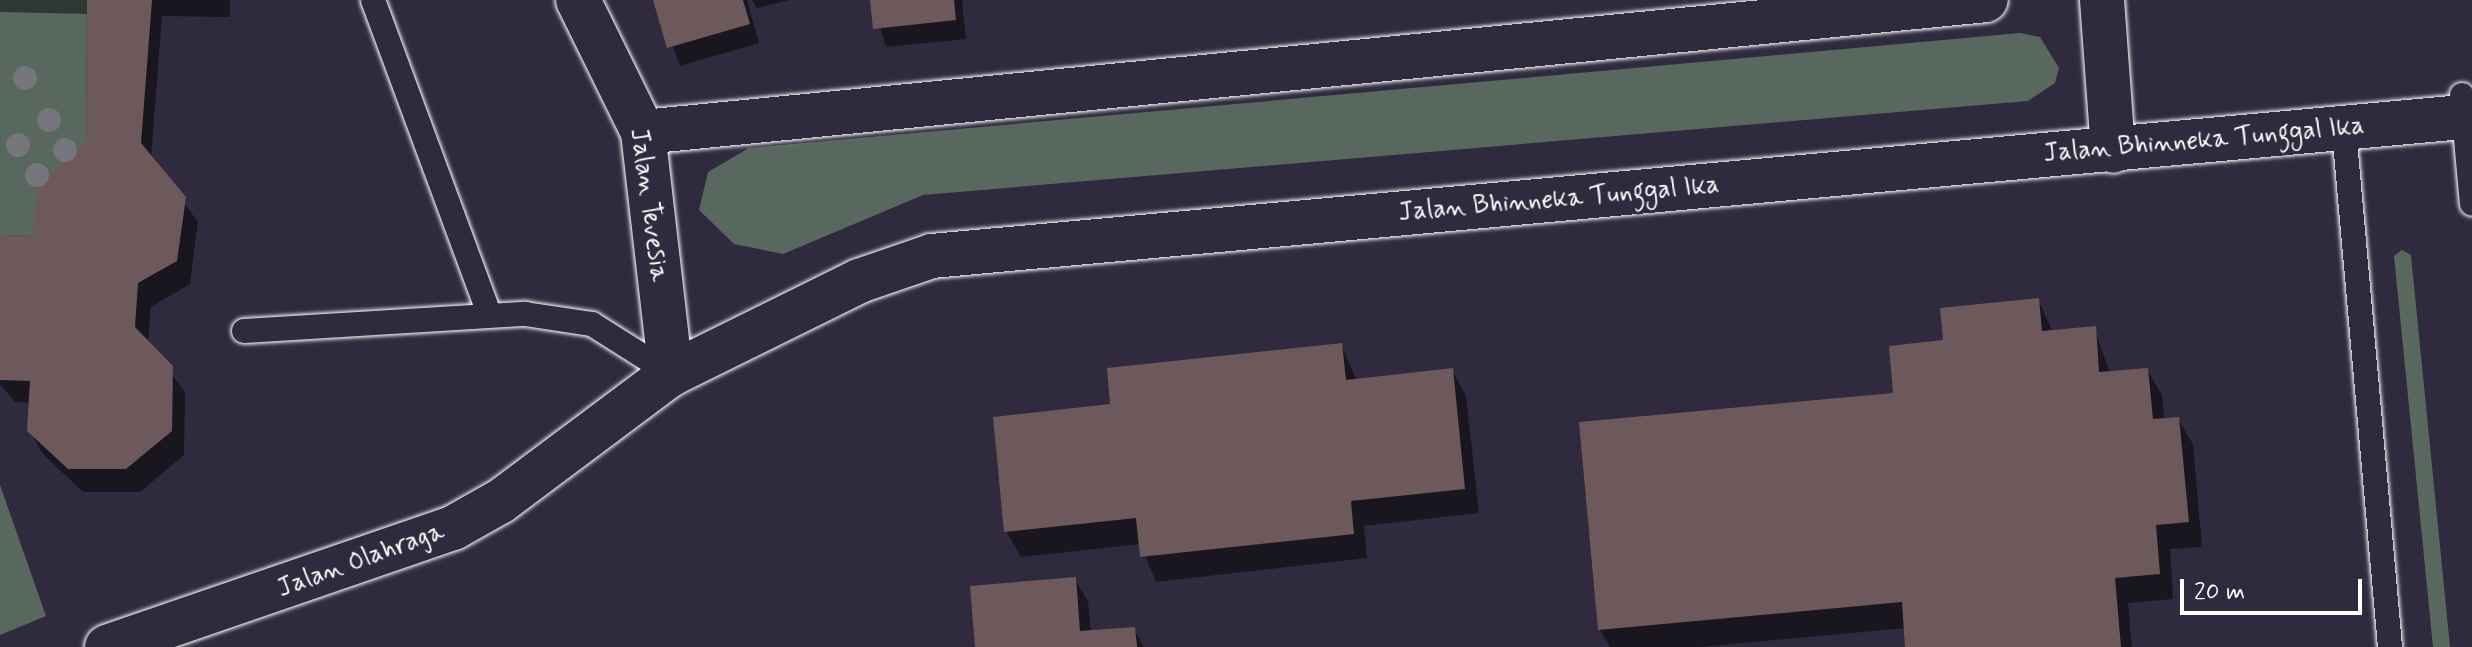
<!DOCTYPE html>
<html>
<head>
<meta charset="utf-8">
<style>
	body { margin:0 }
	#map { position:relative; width:2472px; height:647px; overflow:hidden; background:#2f2a3d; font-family:Mynerve,sans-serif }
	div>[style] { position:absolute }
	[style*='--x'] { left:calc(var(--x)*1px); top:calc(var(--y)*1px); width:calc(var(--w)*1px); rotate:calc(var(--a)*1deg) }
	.green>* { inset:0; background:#59685f }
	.shadow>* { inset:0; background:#0007 }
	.building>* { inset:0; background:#6d595b }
	.roads { filter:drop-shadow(0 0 2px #fff) drop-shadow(0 0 2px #fff) }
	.lane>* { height:24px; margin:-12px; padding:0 12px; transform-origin:12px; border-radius:12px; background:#2f2a3d }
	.street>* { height:44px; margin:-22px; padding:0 22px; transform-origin:22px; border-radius:22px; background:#2f2a3d }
	.trees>* { width:24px; height:24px; margin:-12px; border-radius:50%; background:#74767c }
	span { translate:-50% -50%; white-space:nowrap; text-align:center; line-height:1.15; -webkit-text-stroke:6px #2f2a3d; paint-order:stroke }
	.street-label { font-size:26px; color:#fff }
	.scale { position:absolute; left:2180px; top:579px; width:182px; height:36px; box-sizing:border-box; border:4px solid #fff; border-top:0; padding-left:10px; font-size:24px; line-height:28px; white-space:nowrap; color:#fff; -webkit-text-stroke:6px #2f2a3d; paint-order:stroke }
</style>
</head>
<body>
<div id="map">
	<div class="green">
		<div style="clip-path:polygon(0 0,87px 0,86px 143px,33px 235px,0 236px)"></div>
		<div style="clip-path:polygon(2020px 33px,2040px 37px,2059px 68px,2055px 83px,2028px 101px,923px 195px,783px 254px,734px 244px,699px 210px,708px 172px,749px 148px)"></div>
		<div style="clip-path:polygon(2402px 250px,2411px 255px,2450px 647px,2433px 647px,2394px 256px)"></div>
		<div style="clip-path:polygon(0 485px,46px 616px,0 635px)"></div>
	</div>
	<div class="shadow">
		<div style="clip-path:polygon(0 0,230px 0,230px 17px,162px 16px,151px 158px,198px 222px,190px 284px,151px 307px,148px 343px,185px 392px,184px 455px,140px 492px,83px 492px,43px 454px,29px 430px,31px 403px,15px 402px,0 384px,0 238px,35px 237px,88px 144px,89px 14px,0 12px)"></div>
		<div style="clip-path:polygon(656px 0,747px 0,759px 43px,680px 66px)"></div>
		<div style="clip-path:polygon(752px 0,789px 0,757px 8px)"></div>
		<div style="clip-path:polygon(872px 0,962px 0,966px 39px,886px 47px)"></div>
		<div style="clip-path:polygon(2038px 300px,2053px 332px,2094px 328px,2110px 373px,2147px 370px,2162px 395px,2164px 420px,2178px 419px,2193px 444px,2202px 547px,2170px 549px,2173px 599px,2128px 603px,2132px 647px,1907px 647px,1906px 628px,1700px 647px,1610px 647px,1600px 630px,1896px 395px,1945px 342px)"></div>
		<div style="clip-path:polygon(1341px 345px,1357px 381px,1452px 370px,1466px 396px,1479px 513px,1364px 526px,1367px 558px,1156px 582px,1140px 544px,1021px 557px,1006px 531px,1113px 406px)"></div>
		<div style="clip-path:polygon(1075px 579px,1088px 602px,1091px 632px,1134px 629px,1144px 647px,977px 647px)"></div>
	</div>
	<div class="building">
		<div style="clip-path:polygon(87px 0,152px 0,141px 143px,186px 197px,177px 261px,138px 283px,135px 327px,173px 366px,172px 431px,126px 469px,68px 469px,27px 431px,30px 381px,0 380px,0 236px,33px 235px,38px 186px,86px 143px)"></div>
		<div style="clip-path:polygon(653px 0,743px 0,750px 24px,667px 48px)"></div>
		<div style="clip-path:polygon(870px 0,954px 0,956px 20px,873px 29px)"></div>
		<div style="clip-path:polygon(2039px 298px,2042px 331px,2096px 326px,2099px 372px,2148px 368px,2153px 419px,2179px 417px,2189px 522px,2156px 525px,2160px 574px,2115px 578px,2121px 647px,1905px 647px,1902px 602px,1598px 630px,1579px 422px,1893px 393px,1889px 346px,1943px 340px,1940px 308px)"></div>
		<div style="clip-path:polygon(1342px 343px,1346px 380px,1453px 368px,1465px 489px,1351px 501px,1354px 534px,1140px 557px,1136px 518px,1004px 532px,993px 417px,1110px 404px,1107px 368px)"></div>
		<div style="clip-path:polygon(1076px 577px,1080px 631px,1135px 627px,1137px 647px,975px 647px,970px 586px)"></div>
	</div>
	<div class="roads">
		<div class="lane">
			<div style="--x:373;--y:0;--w:335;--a:69.7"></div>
			<div style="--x:2462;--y:95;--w:109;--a:84.8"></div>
			<div style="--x:2343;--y:119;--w:530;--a:84.91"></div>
			<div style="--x:244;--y:331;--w:282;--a:-3.5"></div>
			<div style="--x:525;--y:314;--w:68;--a:8.5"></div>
			<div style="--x:592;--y:324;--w:93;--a:32.3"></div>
		</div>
		<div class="street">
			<div style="--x:578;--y:0;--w:147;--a:63.8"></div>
			<div style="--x:643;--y:132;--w:244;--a:83.4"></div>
			<div style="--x:2102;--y:0;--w:151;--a:85.8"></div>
			<div style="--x:643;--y:132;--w:1349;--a:-5.61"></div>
			<div style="--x:107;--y:647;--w:366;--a:-19"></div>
			<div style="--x:453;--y:528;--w:55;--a:-29.4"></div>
			<div style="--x:501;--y:501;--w:212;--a:-36.8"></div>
			<div style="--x:671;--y:374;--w:210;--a:-26.3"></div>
			<div style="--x:859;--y:281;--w:77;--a:-18.9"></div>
			<div style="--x:932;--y:256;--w:1546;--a:-5.19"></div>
		</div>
	</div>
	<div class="trees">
		<div style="left:25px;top:78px"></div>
		<div style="left:49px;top:120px"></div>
		<div style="left:18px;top:145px"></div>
		<div style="left:65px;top:150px"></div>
		<div style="left:37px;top:175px"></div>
	</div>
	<div class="street-label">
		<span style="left:2204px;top:141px;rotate:-5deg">Jalan Bhinneka Tunggal Ika</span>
		<span style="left:1559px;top:200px;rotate:-5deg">Jalan Bhinneka Tunggal Ika</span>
		<span style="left:648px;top:205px;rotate:82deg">Jalan Tevesia</span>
		<span style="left:361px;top:561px;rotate:-20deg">Jalan Olahraga</span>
	</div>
	<div class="scale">20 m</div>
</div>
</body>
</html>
